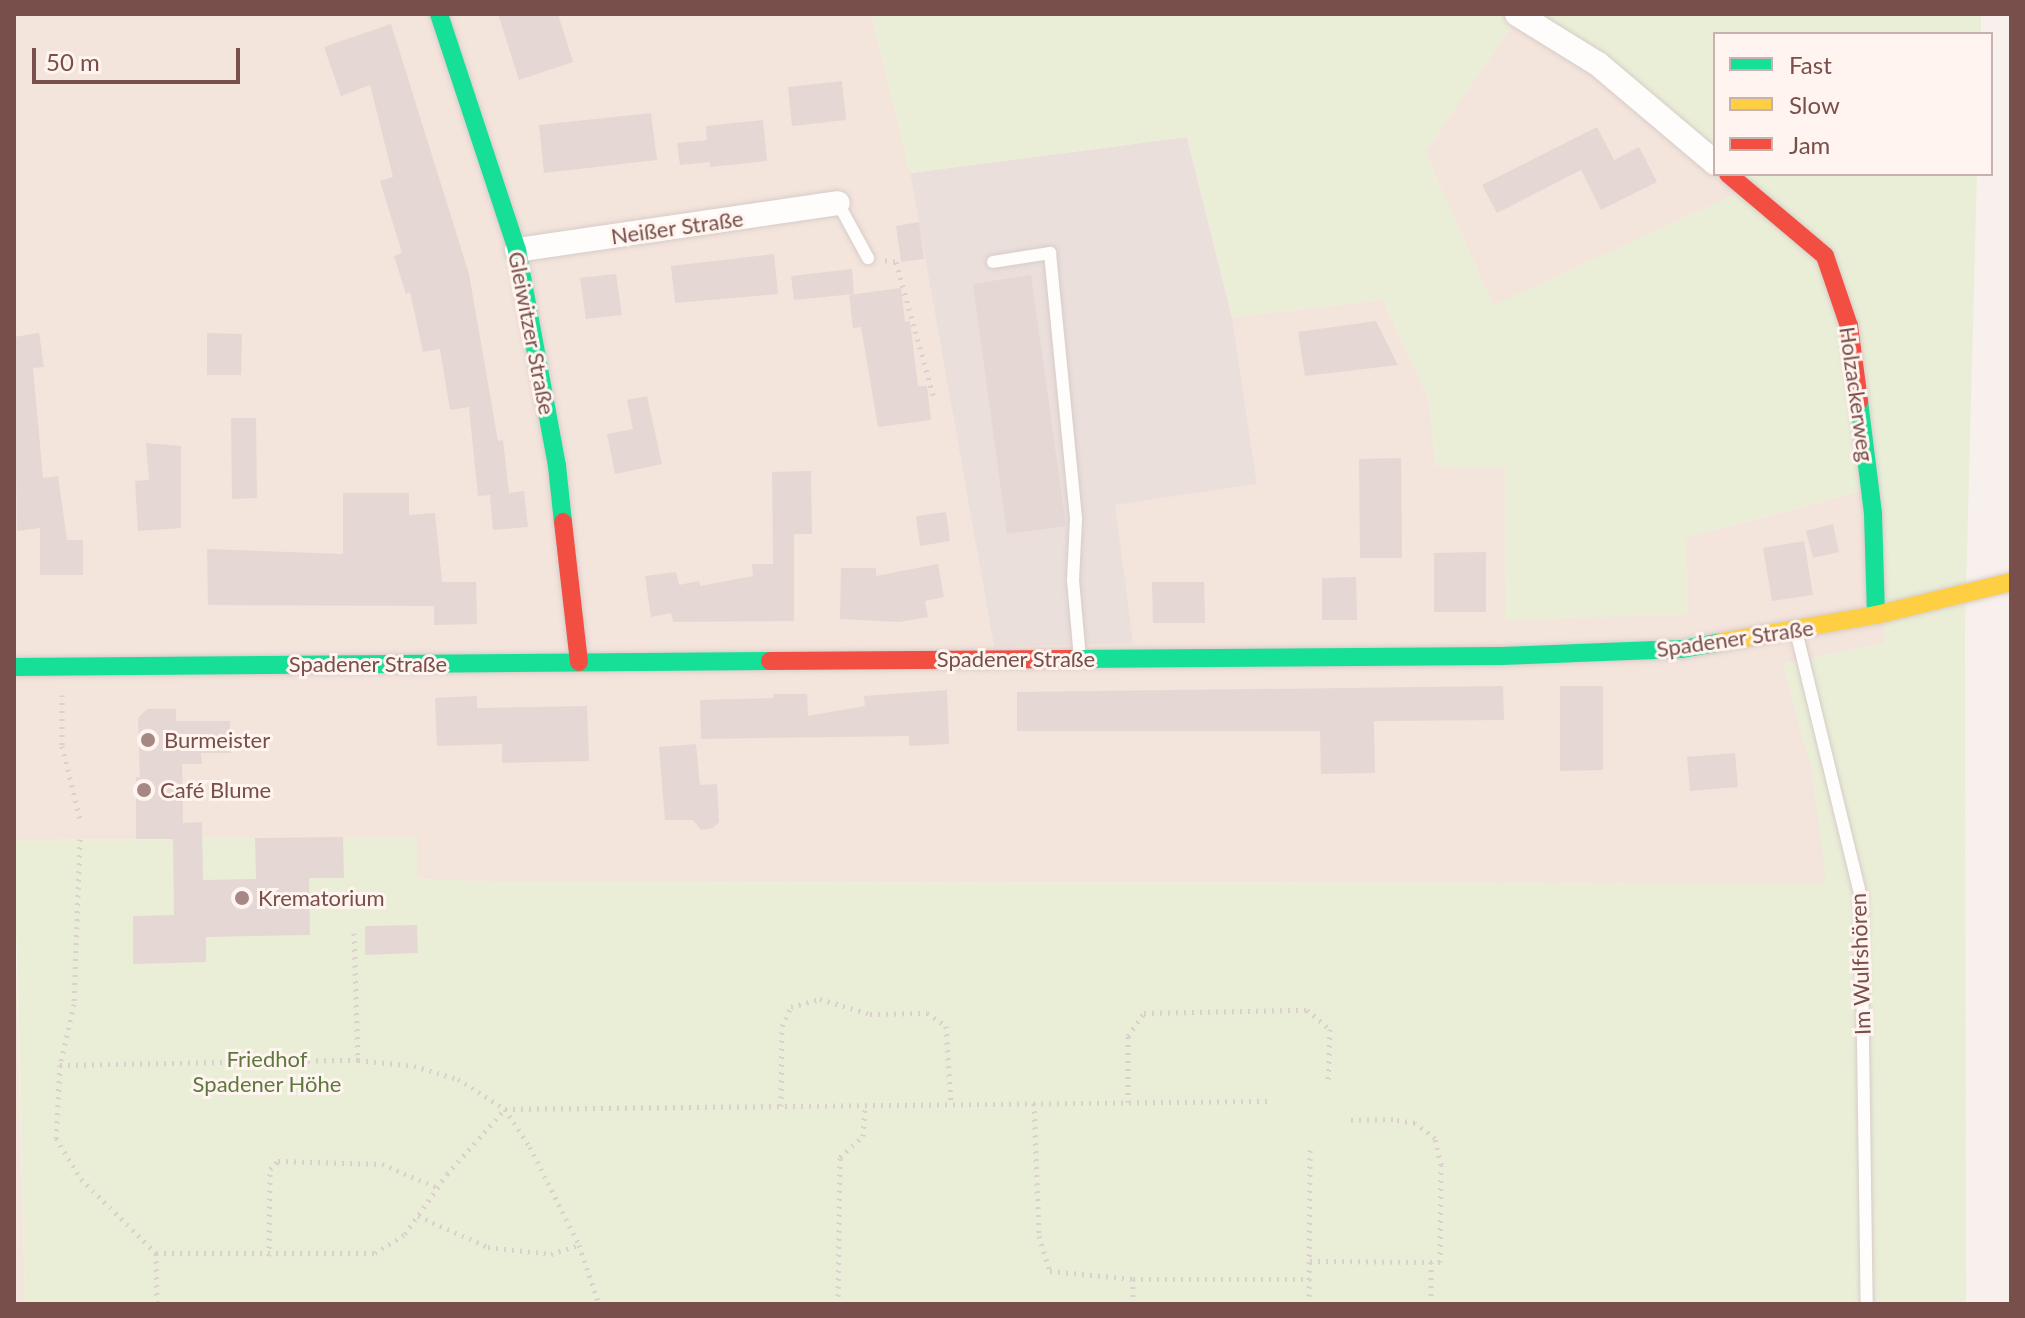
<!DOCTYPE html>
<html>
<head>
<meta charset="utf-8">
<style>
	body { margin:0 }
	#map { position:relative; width:2025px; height:1318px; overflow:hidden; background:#f8f0ec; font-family:Lato,sans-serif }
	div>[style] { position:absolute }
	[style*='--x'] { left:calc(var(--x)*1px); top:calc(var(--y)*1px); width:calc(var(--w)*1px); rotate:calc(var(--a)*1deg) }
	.residential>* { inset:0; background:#f3e4dc }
	.industrial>* { inset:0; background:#eadfdb }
	.green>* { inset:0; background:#eaeed7 }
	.building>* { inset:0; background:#e5d7d4 }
	.path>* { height:5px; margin-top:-2.5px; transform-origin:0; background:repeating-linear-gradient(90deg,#dbd0ce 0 2px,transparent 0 8px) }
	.roads { filter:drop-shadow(0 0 2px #d7ccc8) drop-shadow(0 0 2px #d7ccc8) }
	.lane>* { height:12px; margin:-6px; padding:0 6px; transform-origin:6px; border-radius:6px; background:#fefdfc }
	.street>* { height:24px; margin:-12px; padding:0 12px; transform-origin:12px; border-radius:12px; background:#fefdfc }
	.fast>* { height:18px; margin:-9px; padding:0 9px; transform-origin:9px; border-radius:9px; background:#16e098 }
	.slow>* { height:18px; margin:-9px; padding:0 9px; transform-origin:9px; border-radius:9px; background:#ffcf43 }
	.jam>* { height:18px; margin:-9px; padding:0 9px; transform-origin:9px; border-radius:9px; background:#f24e42 }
	.dots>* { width:22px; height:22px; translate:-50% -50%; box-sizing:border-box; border:4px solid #fff4ef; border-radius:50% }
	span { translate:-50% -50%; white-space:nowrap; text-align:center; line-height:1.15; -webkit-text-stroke:6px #fff4ef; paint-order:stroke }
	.street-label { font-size:22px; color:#784f4a }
	.poi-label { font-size:22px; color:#784f4a }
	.left { translate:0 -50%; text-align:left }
	.park-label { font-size:22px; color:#5e793f }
	.frame { position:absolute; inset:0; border:16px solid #784f4a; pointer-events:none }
	.legend { position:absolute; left:1713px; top:32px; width:280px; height:144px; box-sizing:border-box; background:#fff4ef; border:2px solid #c9b2ad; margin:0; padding:10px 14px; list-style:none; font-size:24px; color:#784f4a }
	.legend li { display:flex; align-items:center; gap:16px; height:40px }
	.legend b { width:40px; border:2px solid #c9b2ad }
	.scale { position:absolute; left:32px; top:48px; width:208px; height:36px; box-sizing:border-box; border:4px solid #784f4a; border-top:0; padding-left:10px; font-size:24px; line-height:28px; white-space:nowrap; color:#784f4a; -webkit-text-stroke:6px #fff4ef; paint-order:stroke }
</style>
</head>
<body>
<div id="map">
	<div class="residential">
		<div style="clip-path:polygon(14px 14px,878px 14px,872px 16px,910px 173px,994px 647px,1114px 505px,1257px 484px,1232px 317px,1383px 300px,1429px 400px,1436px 466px,1505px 468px,1506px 619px,1688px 614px,1685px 538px,1880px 486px,1885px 643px,1783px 664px,1812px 770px,1827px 883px,498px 882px,416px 879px,416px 837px,202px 837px,202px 823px,173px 839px,14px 840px)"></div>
		<div style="clip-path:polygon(1513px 24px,1596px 75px,1738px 193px,1493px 306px,1425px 152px)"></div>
		<div style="clip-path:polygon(14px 887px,25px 1304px,14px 1304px)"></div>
	</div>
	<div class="industrial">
		<div style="clip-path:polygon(1187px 137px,1232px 317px,1257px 484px,1115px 505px,1133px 643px,994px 647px,910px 173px)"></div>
	</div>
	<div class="green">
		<div style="clip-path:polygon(1981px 14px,1981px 34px,1715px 34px,1715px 173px,1596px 75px,1513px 24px,1425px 152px,1493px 306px,1738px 193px,1716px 174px,1977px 174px,1965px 628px,1966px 1304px,25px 1304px,14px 840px,172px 839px,173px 823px,202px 822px,203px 837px,417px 837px,417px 879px,498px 882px,1826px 883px,1812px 770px,1783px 664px,1885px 643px,1879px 486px,1685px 538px,1688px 614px,1506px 620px,1505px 468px,1435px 466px,1429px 400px,1383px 300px,1232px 317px,1187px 137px,910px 173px,872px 15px)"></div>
	</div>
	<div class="building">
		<div style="clip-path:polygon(498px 14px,558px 14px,573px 62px,519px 80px)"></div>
		<div style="clip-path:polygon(391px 24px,469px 274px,498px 441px,503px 440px,509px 493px,524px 491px,528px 527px,493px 530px,490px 495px,501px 494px,478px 496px,469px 407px,450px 410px,440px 349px,423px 352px,410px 292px,406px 294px,394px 256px,402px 253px,380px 181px,393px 177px,370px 85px,341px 96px,324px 47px)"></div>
		<div style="clip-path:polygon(842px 81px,846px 120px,792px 126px,788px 87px)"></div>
		<div style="clip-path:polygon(651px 113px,657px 160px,544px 173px,539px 125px)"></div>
		<div style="clip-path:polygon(763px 120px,767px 161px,710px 167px,710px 162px,680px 165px,677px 143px,707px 140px,706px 126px)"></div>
		<div style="clip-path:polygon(1597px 127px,1614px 160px,1639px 147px,1657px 182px,1601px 210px,1581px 170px,1497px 213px,1482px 185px)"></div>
		<div style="clip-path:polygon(919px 222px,924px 259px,901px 262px,896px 226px)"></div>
		<div style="clip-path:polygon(774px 254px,778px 294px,675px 303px,671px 266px)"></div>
		<div style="clip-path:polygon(852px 269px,854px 294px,794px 300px,791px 276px)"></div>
		<div style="clip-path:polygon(616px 274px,622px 315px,586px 319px,580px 278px)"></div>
		<div style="clip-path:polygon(1031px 275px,1066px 526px,1007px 534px,973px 284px)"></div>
		<div style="clip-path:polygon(901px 288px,905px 322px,910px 321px,918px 386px,927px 386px,931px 420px,878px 427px,861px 327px,853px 328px,849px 295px)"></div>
		<div style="clip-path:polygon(1376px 321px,1398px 365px,1305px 376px,1298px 332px)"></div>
		<div style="clip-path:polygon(39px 333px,44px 367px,33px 368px,43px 478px,58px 476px,67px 540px,83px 540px,83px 575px,40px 575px,40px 528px,17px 531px,14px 337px)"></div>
		<div style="clip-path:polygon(207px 333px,242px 334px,241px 375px,207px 375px)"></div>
		<div style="clip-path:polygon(647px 396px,662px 464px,615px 474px,607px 434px,633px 429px,627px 400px)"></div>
		<div style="clip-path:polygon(231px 418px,256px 418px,257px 498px,232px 499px)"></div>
		<div style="clip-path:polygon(146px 443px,181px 446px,181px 528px,138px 531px,135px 481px,149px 480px)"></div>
		<div style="clip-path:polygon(1401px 458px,1402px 558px,1360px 558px,1359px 459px)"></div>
		<div style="clip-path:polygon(811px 471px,812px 534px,794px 534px,794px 621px,673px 622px,671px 613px,651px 617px,645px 576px,676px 572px,679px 585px,699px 581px,700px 586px,753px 576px,752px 564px,773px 564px,772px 472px)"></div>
		<div style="clip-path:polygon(343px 493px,409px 493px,409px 515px,435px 513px,442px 582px,476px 582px,477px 624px,434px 625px,434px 606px,208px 605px,207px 549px,343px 554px)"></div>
		<div style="clip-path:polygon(946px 512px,950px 541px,920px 546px,916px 516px)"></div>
		<div style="clip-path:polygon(1833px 524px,1839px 552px,1813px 558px,1806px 531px)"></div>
		<div style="clip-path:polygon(1804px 541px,1813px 595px,1772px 601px,1763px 548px)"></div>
		<div style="clip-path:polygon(1486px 552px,1486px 612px,1434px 612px,1434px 553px)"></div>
		<div style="clip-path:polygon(938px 564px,944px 597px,925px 601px,928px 617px,899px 622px,840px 619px,841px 568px,876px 568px,876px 576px)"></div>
		<div style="clip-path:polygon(1356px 577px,1357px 620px,1322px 620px,1322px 578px)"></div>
		<div style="clip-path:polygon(1152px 582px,1204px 582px,1205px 623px,1153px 623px)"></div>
		<div style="clip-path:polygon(1503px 686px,1504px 720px,1374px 721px,1375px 773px,1321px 774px,1320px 731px,1017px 731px,1017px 692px)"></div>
		<div style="clip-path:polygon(1560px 686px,1603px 686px,1603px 770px,1560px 771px)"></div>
		<div style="clip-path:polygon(947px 690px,949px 744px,909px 746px,909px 736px,701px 739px,700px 700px,774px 698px,773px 694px,807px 694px,808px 716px,865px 706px,864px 696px)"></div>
		<div style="clip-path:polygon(477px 696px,477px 708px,587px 706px,589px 761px,502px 763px,502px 744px,437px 746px,435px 698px)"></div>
		<div style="clip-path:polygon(147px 709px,176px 709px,176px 721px,230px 721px,231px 753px,201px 753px,202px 764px,182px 764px,183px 823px,202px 822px,203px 880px,256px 879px,255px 838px,343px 837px,344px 878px,309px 878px,310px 935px,206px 937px,206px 962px,133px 964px,133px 916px,174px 915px,173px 839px,136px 839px,136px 777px,140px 777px,138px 718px)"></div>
		<div style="clip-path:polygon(696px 744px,700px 785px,717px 784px,719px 822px,713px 828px,701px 830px,693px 820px,665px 820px,659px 747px)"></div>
		<div style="clip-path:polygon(1735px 753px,1738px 787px,1690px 791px,1687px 757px)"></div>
		<div style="clip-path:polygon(417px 925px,418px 953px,365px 955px,365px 926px)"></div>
	</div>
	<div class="path">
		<div style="--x:885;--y:260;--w:11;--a:10"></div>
		<div style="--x:896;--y:262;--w:141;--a:74.4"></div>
		<div style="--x:62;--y:695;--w:51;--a:90"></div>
		<div style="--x:62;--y:746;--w:79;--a:76.1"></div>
		<div style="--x:80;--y:839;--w:165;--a:92.1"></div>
		<div style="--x:74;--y:1004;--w:63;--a:102.9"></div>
		<div style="--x:60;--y:1065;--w:73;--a:93.1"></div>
		<div style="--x:56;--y:1138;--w:48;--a:58.6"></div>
		<div style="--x:81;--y:1179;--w:105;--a:44.6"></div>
		<div style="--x:156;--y:1253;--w:51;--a:88.9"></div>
		<div style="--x:354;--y:933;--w:127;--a:88.2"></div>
		<div style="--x:60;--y:1065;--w:298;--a:-1"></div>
		<div style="--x:358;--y:1060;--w:56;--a:6.1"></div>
		<div style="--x:414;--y:1066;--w:46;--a:16.5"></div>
		<div style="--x:458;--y:1079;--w:56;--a:32.6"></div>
		<div style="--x:505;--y:1109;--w:762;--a:-0.6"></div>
		<div style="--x:1128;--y:1102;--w:66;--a:-90"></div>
		<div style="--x:1128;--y:1036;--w:28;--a:-55"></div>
		<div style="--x:1144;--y:1013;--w:163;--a:-1.1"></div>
		<div style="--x:1307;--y:1010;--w:30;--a:40"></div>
		<div style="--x:1330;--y:1029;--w:55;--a:92.1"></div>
		<div style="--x:1034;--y:1103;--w:133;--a:87.8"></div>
		<div style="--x:1039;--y:1236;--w:37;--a:73"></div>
		<div style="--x:1050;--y:1271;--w:83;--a:5.5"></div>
		<div style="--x:1133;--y:1279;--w:177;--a:0"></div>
		<div style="--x:781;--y:1106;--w:80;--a:-89.3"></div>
		<div style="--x:782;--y:1026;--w:21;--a:-65"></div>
		<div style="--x:791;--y:1007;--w:30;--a:-15"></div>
		<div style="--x:820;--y:999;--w:52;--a:16.7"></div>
		<div style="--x:870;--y:1014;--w:57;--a:-1"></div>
		<div style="--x:927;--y:1013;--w:23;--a:34"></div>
		<div style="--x:946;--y:1026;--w:78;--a:86.3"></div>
		<div style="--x:418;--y:1216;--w:77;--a:23.9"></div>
		<div style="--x:488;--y:1247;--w:63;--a:6.3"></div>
		<div style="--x:551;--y:1254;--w:29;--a:-18"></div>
		<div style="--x:156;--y:1253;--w:219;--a:0"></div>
		<div style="--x:375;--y:1253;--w:36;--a:-32"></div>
		<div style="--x:405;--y:1234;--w:73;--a:-55"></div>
		<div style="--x:447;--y:1174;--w:87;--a:-48.3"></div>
		<div style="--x:505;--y:1109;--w:45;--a:56.7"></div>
		<div style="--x:530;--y:1147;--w:110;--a:63.4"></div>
		<div style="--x:579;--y:1245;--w:62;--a:71.3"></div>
		<div style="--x:269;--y:1256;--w:87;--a:-89.3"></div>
		<div style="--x:270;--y:1169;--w:11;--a:-45"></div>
		<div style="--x:278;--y:1161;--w:104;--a:1.7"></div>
		<div style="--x:382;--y:1164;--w:61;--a:23.2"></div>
		<div style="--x:1310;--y:1261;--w:130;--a:0.4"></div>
		<div style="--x:1440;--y:1262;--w:97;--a:-89.4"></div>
		<div style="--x:1441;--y:1165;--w:28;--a:-103"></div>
		<div style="--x:1435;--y:1138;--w:25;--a:-143"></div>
		<div style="--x:1415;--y:1123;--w:22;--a:-170"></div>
		<div style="--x:1393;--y:1119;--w:43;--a:178.7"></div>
		<div style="--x:1431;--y:1262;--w:42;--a:90"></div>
		<div style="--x:1133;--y:1279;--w:25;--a:90"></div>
		<div style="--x:838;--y:1304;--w:147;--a:-89.2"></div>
		<div style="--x:840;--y:1157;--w:31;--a:-42"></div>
		<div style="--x:863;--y:1136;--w:31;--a:-86"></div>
		<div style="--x:1309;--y:1304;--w:155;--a:-89.6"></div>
	</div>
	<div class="roads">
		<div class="lane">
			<div style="--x:838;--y:203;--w:63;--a:61.4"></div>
			<div style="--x:993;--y:262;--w:58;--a:-9"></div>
			<div style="--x:1050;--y:253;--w:267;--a:84.4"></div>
			<div style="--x:1076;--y:519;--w:61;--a:92.8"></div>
			<div style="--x:1073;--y:580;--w:79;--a:84.9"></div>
			<div style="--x:1796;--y:631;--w:274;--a:76.3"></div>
			<div style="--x:1861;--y:897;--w:407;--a:89.2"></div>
		</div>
		<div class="street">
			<div style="--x:1517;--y:14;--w:95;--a:31.7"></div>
			<div style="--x:1598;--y:64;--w:153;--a:40.2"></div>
			<div style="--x:517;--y:250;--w:324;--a:-8.3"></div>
		</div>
		<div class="fast">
			<div style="--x:439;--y:14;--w:249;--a:71.7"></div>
			<div style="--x:517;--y:250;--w:220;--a:79.5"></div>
			<div style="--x:557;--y:466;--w:56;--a:83.9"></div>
			<div style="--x:1859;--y:401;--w:114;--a:82.9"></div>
			<div style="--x:1873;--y:514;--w:101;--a:88.3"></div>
			<div style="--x:1071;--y:659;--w:431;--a:-0.4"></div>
			<div style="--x:1502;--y:656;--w:180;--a:-2.2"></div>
			<div style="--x:1682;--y:649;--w:40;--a:-10"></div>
			<div style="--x:14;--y:667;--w:756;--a:-0.45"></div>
		</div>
		<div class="slow">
			<div style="--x:1721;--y:642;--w:157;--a:-9.9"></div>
			<div style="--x:1876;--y:615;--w:139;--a:-13.7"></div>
		</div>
		<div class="jam">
			<div style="--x:1728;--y:174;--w:127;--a:40.2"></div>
			<div style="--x:1825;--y:256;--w:74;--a:71.1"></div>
			<div style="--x:1849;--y:326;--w:76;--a:82.4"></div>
			<div style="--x:563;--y:522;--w:141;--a:83.5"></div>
			<div style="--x:770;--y:661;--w:301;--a:-0.4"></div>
		</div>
	</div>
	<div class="dots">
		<div style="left:148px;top:740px;background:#a58783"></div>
		<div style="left:144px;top:790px;background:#a58783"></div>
		<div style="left:242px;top:898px;background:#a58783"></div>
	</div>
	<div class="street-label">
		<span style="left:677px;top:227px;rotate:-8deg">Neißer Straße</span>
		<span style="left:532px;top:333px;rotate:79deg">Gleiwitzer Straße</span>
		<span style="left:1857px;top:394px;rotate:82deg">Holzackerweg</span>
		<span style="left:1735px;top:638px;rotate:-8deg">Spadener Straße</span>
		<span style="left:1016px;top:659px">Spadener Straße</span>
		<span style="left:368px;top:664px">Spadener Straße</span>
		<span style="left:1860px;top:964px;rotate:-92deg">Im Wulfshören</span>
	</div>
	<div class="poi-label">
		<span class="left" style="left:164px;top:740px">Burmeister</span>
		<span class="left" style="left:160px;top:790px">Café Blume</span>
		<span class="left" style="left:258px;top:898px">Krematorium</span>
	</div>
	<div class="park-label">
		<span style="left:267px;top:1071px">Friedhof<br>Spadener Höhe</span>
	</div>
	<div class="frame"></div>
	<ul class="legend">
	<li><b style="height:10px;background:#16e098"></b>Fast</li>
	<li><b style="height:10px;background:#ffcf43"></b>Slow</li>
	<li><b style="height:10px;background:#f24e42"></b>Jam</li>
	</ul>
	<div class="scale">50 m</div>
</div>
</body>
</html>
